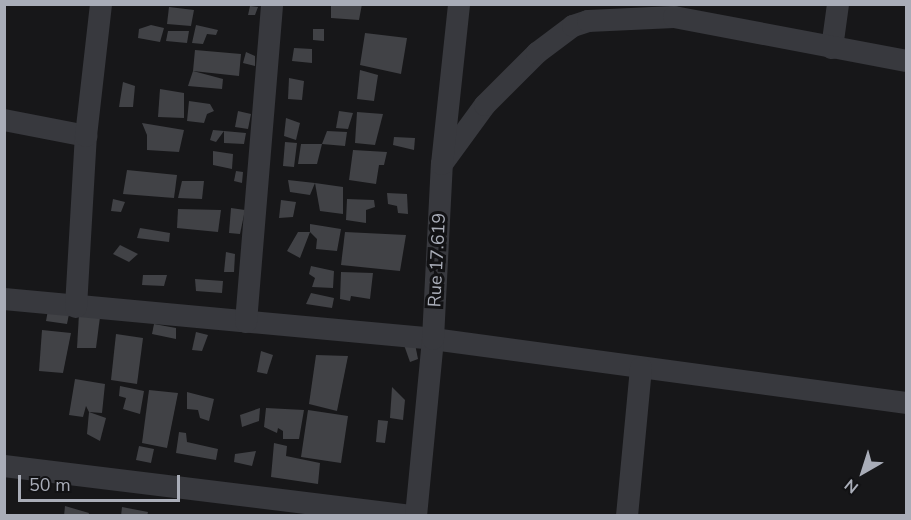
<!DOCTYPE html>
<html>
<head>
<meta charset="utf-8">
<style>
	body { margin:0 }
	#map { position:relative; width:911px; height:520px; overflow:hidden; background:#171719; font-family:"Nunito Sans",sans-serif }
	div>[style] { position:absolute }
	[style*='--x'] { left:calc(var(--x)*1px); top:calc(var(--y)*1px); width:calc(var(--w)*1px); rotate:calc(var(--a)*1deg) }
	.building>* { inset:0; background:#414246 }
	.street>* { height:22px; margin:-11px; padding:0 11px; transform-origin:11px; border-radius:11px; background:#38393e }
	span { translate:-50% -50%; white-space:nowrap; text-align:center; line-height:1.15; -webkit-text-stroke:6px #121214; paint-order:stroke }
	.street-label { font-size:18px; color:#a9adb8 }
	.frame { position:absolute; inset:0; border:6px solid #a9adb8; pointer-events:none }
	.north { position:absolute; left:833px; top:442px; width:60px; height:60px; -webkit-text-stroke:4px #121214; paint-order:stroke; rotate:219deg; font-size:16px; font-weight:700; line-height:24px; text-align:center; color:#a9adb8 }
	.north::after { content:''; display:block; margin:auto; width:21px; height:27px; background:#a9adb8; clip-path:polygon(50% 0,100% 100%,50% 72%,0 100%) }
	.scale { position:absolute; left:18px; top:475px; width:162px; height:27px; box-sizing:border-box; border:3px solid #a9adb8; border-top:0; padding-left:8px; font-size:18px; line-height:21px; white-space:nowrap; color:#a9adb8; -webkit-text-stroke:4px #121214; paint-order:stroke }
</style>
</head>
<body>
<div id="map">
	<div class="building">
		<div style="clip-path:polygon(331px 4px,362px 4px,359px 20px,331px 18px)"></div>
		<div style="clip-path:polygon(250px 6px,258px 7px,255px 15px,248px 15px)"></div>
		<div style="clip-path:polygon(169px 7px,194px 10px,191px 26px,167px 24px)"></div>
		<div style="clip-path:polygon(151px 25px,164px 28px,160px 42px,138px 38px,139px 29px)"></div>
		<div style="clip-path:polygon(196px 25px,218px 30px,216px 35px,207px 34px,203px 44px,192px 43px)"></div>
		<div style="clip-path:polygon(313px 29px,324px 29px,324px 41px,313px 40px)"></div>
		<div style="clip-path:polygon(168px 31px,189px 31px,187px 43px,166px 41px)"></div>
		<div style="clip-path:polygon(365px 33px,407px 38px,401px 74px,360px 65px)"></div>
		<div style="clip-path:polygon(294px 48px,312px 49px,312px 63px,292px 61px)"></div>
		<div style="clip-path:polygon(195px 50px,241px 54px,239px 76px,193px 71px)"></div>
		<div style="clip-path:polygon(246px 52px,255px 56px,255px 66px,243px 63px)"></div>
		<div style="clip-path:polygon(360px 70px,378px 75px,374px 101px,357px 99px)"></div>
		<div style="clip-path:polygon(193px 71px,223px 79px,222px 89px,188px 86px)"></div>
		<div style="clip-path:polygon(289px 78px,304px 81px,302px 100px,288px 99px)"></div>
		<div style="clip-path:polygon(123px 82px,135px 86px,133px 107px,119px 107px)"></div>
		<div style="clip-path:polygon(160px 89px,184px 93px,184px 118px,158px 117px)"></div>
		<div style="clip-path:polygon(189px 101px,210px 104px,214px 111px,207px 114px,204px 123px,187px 121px)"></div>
		<div style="clip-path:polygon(238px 111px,251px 114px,248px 129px,235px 127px)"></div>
		<div style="clip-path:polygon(339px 111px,353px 113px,348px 129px,336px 128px)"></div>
		<div style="clip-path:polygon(357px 112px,383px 114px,375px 145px,355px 143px)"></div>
		<div style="clip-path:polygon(286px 118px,300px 123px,296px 140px,284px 136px)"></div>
		<div style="clip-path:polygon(142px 123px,184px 130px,179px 152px,147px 150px,147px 135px)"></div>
		<div style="clip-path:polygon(213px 130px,246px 133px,244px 144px,224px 143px,224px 131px,216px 142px,210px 140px)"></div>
		<div style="clip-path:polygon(327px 131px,347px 132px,345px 146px,322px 144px)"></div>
		<div style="clip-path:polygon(394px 137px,415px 138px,414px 150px,393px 145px)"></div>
		<div style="clip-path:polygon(285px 142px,297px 143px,294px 167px,283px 166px)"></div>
		<div style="clip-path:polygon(301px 144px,322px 144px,317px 164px,298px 164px)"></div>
		<div style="clip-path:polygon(353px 150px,387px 152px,384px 165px,379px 165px,376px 184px,349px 180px)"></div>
		<div style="clip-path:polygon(213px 151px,233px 154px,232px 169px,213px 165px)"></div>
		<div style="clip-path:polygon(127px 170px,177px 175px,174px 198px,123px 194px)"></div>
		<div style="clip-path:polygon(236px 171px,243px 172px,242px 183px,234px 181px)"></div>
		<div style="clip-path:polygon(288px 180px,315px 183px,310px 195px,290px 192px)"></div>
		<div style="clip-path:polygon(182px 181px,204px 181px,202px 199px,178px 198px)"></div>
		<div style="clip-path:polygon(315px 183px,343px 187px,343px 214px,320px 211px)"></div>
		<div style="clip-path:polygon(387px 193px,407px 194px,408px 214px,398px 213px,397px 206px,388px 204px)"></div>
		<div style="clip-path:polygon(113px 199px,125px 202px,121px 212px,111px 211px)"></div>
		<div style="clip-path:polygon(347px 199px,374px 200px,375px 207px,366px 210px,366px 223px,346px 220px)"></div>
		<div style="clip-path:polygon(281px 200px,296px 202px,293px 217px,279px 218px)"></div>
		<div style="clip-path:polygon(231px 208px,245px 210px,240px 234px,229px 233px)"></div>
		<div style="clip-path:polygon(178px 209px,221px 210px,218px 232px,177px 228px)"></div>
		<div style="clip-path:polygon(310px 224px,341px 229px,337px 251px,316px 249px,317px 239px,310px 232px,300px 258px,287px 251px,298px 232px,310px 232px)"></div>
		<div style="clip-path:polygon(140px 228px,170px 233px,169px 242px,137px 238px)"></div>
		<div style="clip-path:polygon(345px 232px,406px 235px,400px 271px,341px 265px)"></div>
		<div style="clip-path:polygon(120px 245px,138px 254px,129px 262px,113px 254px)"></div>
		<div style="clip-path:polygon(226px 252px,235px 254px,234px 272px,224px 272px)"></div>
		<div style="clip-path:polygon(311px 266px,334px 271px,333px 288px,312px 287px,315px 278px,309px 274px)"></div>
		<div style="clip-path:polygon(341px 272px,373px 273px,370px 299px,351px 296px,350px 301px,340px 299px)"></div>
		<div style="clip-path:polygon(143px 275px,167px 275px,164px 286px,142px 285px)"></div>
		<div style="clip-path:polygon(195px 279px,223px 281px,222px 293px,196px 291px)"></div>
		<div style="clip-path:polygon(311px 293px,334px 298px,332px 308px,306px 304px)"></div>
		<div style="clip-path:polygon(48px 310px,69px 314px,67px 324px,46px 321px)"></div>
		<div style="clip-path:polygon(79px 314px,100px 317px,96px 348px,77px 348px)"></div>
		<div style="clip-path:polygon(154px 324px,176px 328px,176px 339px,152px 334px)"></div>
		<div style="clip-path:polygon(42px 330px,71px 333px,63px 373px,39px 371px)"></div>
		<div style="clip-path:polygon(196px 332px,208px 335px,202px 351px,192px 350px)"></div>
		<div style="clip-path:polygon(116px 334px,143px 338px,137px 384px,111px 380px)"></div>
		<div style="clip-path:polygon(415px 344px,418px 359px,410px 362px,404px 345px)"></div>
		<div style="clip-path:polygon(261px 351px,273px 355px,267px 374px,257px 372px)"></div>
		<div style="clip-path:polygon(316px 355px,348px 356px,337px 411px,309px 404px)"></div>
		<div style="clip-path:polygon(75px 379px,105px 384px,102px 413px,89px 412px,86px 406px,83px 417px,69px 415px)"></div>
		<div style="clip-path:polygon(120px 386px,144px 391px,140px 414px,123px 409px,126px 398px,119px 396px)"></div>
		<div style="clip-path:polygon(392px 387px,405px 400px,403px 420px,390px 418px)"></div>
		<div style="clip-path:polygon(149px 390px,178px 393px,167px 448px,142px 443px)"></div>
		<div style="clip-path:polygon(187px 392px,214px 399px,209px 421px,200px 418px,198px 410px,187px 409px)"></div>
		<div style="clip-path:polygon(260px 408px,259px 421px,242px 427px,240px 415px)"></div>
		<div style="clip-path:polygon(266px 408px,304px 410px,299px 439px,283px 439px,283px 431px,278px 428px,277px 433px,264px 427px)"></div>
		<div style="clip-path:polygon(308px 410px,348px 416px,341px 463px,301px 457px)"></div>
		<div style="clip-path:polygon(89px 412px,106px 418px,100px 441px,87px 434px)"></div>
		<div style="clip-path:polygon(378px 420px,388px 421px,385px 443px,376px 442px)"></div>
		<div style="clip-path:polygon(179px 432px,186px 433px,187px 442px,218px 449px,216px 460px,176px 453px)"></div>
		<div style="clip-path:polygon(274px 443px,287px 446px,286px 456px,320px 463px,318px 484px,271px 477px)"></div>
		<div style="clip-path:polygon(139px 446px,154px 449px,151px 463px,136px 460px)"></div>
		<div style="clip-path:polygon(256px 451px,252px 466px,234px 462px,235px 454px)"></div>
		<div style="clip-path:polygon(65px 506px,89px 513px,88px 516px,64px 516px)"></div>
		<div style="clip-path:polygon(122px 507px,148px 512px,147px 516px,121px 516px)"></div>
	</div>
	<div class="street">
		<div style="--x:832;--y:48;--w:44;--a:-82.2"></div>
		<div style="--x:4;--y:120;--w:84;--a:11"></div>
		<div style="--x:442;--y:164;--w:73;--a:-53.9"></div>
		<div style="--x:485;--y:105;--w:74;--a:-45"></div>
		<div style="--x:537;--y:53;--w:45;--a:-36.9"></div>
		<div style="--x:573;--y:26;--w:16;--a:-18"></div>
		<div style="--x:588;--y:21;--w:86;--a:-2.7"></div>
		<div style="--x:674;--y:17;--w:236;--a:10.7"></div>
		<div style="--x:4;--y:299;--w:431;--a:5.3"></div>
		<div style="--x:433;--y:339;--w:477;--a:7.7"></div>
		<div style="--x:76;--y:307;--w:171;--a:-86.7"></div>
		<div style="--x:86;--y:136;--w:133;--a:-83.5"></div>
		<div style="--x:246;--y:322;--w:319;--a:-85.3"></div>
		<div style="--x:4;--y:466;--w:410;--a:7"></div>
		<div style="--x:416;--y:516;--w:178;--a:-84.5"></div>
		<div style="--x:433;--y:339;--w:175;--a:-87.1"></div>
		<div style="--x:442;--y:164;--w:161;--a:-83.9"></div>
		<div style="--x:627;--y:516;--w:149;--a:-84.6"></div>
	</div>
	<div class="street-label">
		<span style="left:437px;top:260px;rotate:-87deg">Rue 17.619</span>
	</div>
	<div class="frame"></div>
	<div class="north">N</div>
	<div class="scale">50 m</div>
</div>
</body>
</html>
